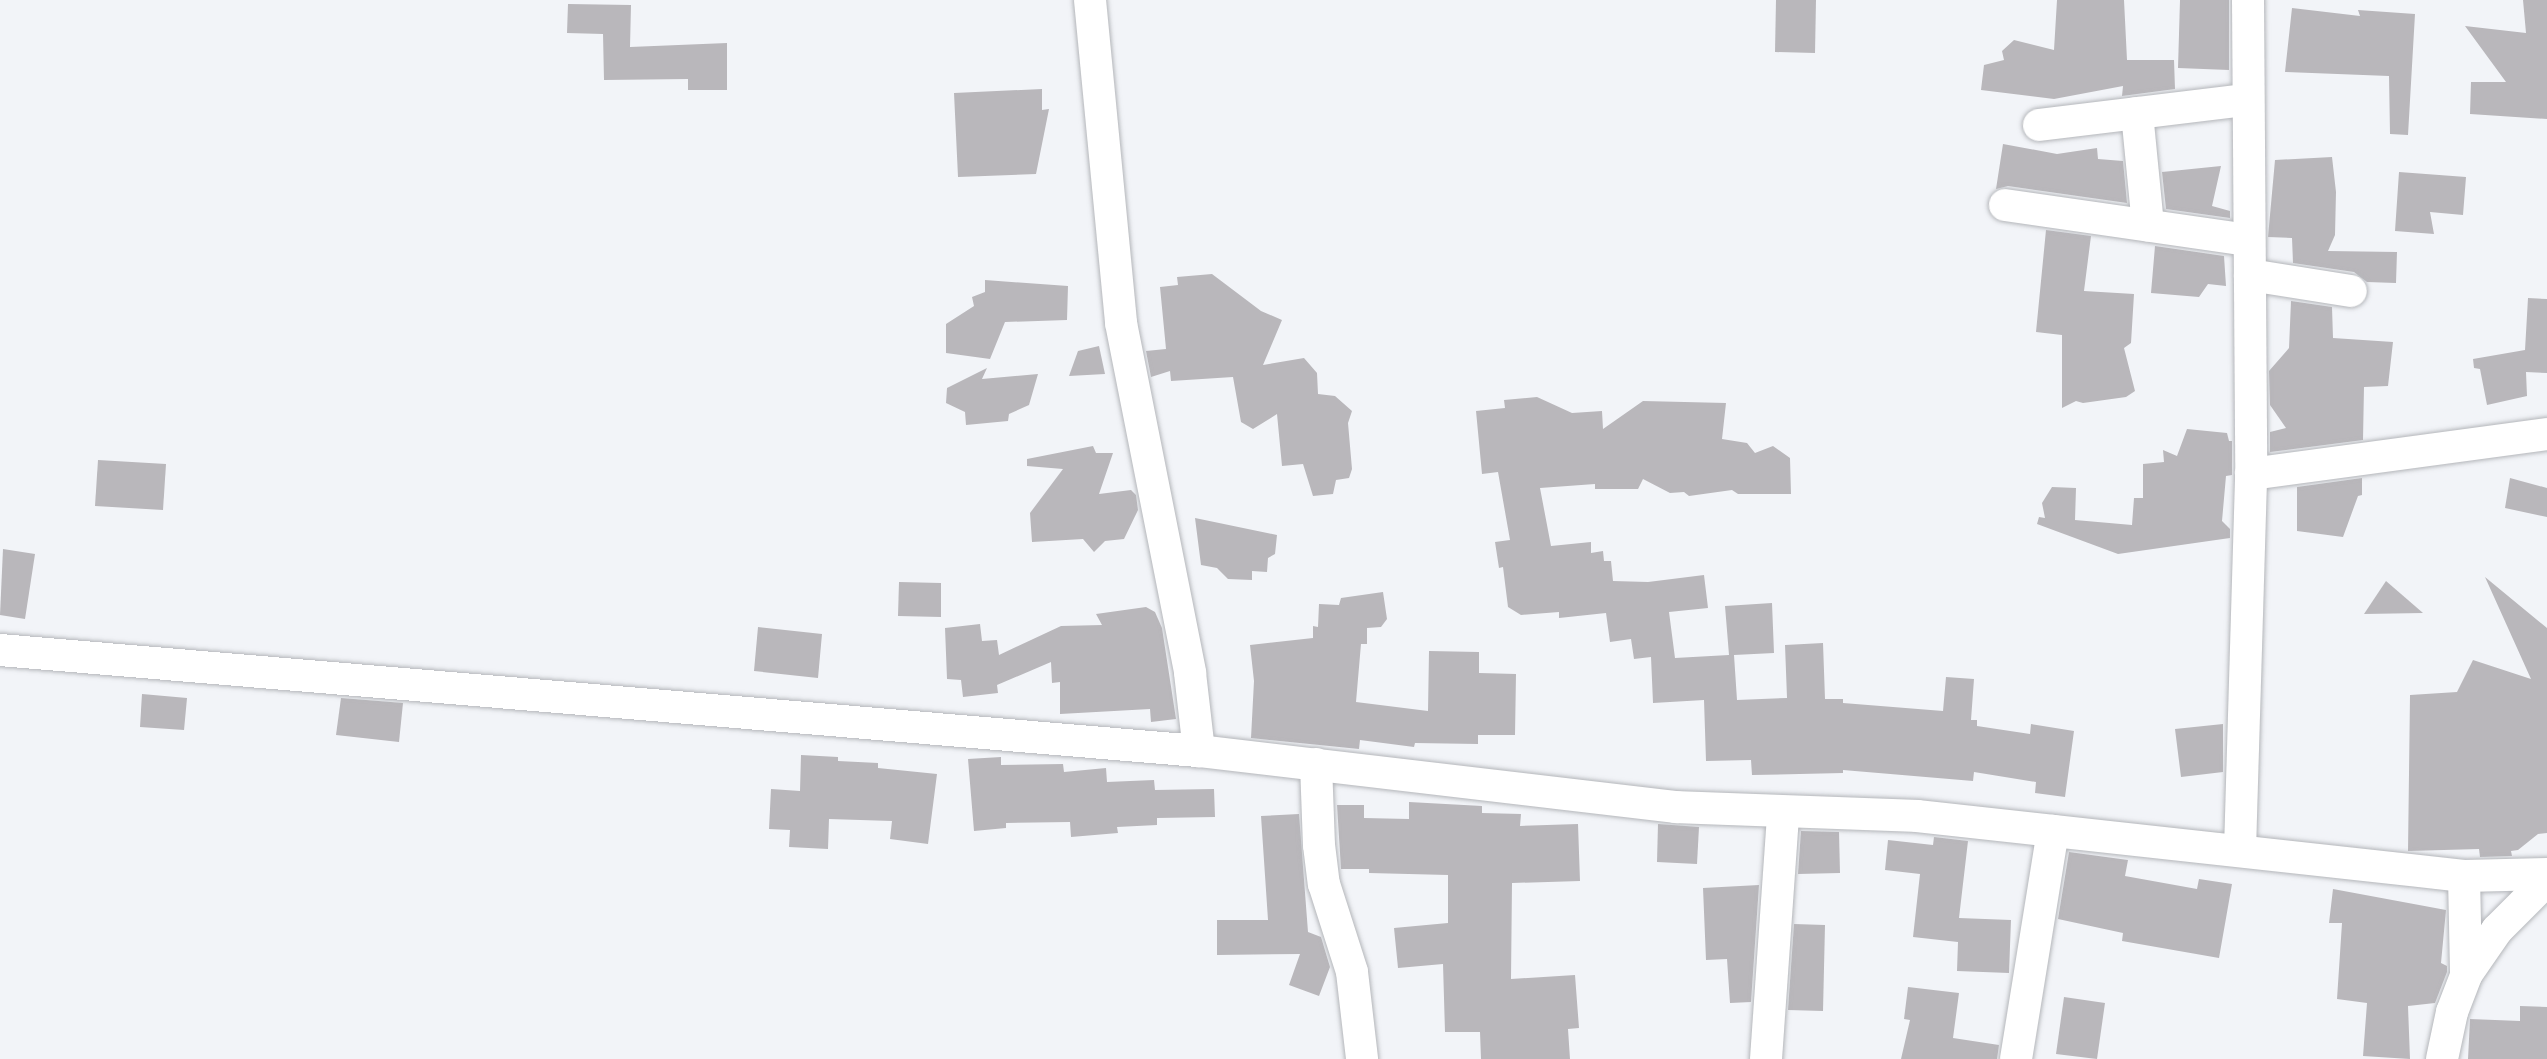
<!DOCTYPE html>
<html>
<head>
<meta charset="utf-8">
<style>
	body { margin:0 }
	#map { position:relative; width:2547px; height:1059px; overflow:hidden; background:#f2f4f8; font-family:"Noto Sans",sans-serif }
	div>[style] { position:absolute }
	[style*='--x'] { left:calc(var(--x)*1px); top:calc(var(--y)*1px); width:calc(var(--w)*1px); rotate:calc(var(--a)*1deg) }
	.building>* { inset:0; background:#b9b7bb }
	.roads { filter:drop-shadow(0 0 2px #b4b6ba) drop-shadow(0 0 2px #b4b6ba) }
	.minor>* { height:32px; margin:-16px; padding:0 16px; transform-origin:16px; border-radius:16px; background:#fff }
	span { translate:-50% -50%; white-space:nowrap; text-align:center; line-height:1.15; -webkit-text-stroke:6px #f2f4f8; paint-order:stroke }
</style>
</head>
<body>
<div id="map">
	<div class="building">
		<div style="clip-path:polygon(1776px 0,1816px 0,1815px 53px,1775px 52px)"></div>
		<div style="clip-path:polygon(2057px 0,2124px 0,2127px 60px,2174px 60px,2175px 89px,2122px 96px,2123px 86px,2054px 99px,1981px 90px,1984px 65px,2004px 60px,2002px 51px,2014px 40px,2054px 50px)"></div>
		<div style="clip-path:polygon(2180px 0,2229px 0,2229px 70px,2178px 68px)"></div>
		<div style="clip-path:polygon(2523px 0,2547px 0,2547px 119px,2470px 114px,2471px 82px,2506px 82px,2465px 26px,2526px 33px)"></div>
		<div style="clip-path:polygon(568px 4px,631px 5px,630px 47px,727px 43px,727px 90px,688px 90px,688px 79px,604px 80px,603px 34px,567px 33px)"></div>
		<div style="clip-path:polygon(2292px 8px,2360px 16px,2358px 10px,2415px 14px,2408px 135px,2390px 134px,2389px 76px,2285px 72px)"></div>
		<div style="clip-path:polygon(1042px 89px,1042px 110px,1049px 109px,1036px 174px,958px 177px,954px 93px)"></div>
		<div style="clip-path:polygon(2003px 144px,2057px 154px,2097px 148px,2098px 159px,2123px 161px,2127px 203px,2008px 186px,1996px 189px)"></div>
		<div style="clip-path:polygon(2332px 157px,2336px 192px,2335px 235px,2328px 251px,2397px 252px,2396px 283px,2367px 282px,2354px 272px,2293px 263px,2292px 238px,2268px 237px,2275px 160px)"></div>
		<div style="clip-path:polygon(2221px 166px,2212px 206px,2230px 211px,2230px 218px,2166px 209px,2162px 172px)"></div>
		<div style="clip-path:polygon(2399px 172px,2466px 177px,2463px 215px,2430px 212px,2434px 234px,2395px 231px)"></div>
		<div style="clip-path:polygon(2046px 230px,2091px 236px,2084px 291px,2134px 294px,2131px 343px,2124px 348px,2135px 391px,2126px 397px,2083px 403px,2076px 401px,2062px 408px,2062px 335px,2036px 332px)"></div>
		<div style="clip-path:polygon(2155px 246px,2224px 256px,2226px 286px,2208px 284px,2199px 297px,2151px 293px)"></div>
		<div style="clip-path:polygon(1212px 274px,1261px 311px,1282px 320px,1263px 365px,1304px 358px,1317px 373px,1318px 394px,1335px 396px,1352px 411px,1348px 423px,1352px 469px,1349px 478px,1336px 480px,1333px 494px,1313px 496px,1303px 464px,1282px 466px,1277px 414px,1253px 429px,1241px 422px,1233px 377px,1171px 381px,1170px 371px,1151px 377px,1146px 351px,1166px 349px,1160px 287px,1178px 285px,1177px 277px)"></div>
		<div style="clip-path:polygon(985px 280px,1068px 286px,1067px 320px,1005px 322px,990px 359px,946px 353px,946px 324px,974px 306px,972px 297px,985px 292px)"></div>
		<div style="clip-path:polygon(2528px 298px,2547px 299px,2547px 373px,2526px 372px,2527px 396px,2487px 405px,2480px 369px,2474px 368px,2473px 359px,2525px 350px)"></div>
		<div style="clip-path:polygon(2291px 301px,2332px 307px,2333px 338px,2393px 342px,2388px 386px,2364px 387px,2363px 440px,2270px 452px,2270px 432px,2286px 428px,2270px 405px,2269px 371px,2289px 348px)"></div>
		<div style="clip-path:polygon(1099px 346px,1105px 374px,1069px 376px,1078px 351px)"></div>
		<div style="clip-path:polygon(987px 368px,982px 379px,1038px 374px,1029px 405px,1009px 414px,1008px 421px,966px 425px,965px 412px,946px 403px,947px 388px)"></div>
		<div style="clip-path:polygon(1537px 397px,1572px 413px,1602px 411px,1603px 429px,1643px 401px,1726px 403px,1722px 439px,1747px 443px,1755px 453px,1773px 446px,1790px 458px,1791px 494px,1738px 494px,1732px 490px,1689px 496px,1684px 492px,1670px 493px,1643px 479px,1638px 489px,1595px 489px,1595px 484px,1540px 488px,1551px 546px,1591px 542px,1591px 553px,1603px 551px,1604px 561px,1611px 561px,1613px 581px,1648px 582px,1704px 575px,1708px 608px,1669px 612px,1675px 658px,1729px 655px,1725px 606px,1772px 603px,1774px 653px,1734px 655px,1737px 700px,1787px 698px,1785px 645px,1823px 643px,1825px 699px,1843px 699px,1843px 703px,1943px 711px,1946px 677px,1974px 679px,1971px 720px,1977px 720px,1977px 726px,2030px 734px,2031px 724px,2074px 731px,2065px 797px,2035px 793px,2036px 782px,1974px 772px,1973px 781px,1843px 770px,1843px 773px,1752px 775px,1751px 760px,1706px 761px,1704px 700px,1653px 703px,1651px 657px,1634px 659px,1631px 639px,1610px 642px,1606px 613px,1559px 618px,1559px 612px,1521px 615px,1508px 607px,1503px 567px,1499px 568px,1495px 542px,1510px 540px,1498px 472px,1482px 474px,1476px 411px,1505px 408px,1504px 400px)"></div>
		<div style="clip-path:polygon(2187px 429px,2227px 433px,2229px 441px,2232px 441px,2232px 475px,2226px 476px,2222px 521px,2230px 529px,2230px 538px,2118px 554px,2037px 524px,2039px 517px,2045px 518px,2042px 503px,2052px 487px,2076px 488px,2075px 520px,2132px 525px,2134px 498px,2143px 498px,2143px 464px,2164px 462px,2163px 450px,2177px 456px)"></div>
		<div style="clip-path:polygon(1093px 446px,1096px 453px,1113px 453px,1099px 494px,1131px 490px,1136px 495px,1138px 510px,1124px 539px,1105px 541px,1094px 552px,1083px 539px,1032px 542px,1030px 513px,1063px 469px,1027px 466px,1027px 459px)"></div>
		<div style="clip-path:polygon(98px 460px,166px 464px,163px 510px,95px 506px)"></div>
		<div style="clip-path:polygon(2362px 478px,2362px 495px,2358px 496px,2343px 537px,2297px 531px,2297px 487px)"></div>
		<div style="clip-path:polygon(2510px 478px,2547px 488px,2547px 517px,2505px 508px)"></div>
		<div style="clip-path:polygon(1195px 518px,1277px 535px,1275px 554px,1268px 558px,1267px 572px,1252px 571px,1252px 580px,1228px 579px,1217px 568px,1201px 565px)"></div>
		<div style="clip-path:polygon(3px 549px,35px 554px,25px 619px,0 615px)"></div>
		<div style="clip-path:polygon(2485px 577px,2547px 628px,2547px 833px,2538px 834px,2518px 850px,2511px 851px,2512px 856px,2480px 857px,2479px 849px,2408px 851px,2410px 695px,2457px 692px,2473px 660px,2531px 679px)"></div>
		<div style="clip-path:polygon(2386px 581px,2423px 613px,2364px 614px)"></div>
		<div style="clip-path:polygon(899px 582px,941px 583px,941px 617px,898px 616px)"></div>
		<div style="clip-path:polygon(1383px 592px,1387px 619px,1381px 627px,1367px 628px,1367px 644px,1361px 644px,1356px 702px,1428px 711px,1429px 651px,1479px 652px,1479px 673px,1516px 674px,1515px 735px,1478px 735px,1478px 744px,1415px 743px,1414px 747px,1360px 740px,1359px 749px,1251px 738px,1254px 681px,1250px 645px,1313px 638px,1313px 626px,1318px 627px,1319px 604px,1339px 605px,1341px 598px)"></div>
		<div style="clip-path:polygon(1146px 607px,1155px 612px,1162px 628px,1176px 719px,1151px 722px,1150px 709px,1060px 714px,1060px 682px,1052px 683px,1051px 662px,997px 685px,998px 693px,963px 697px,961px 680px,947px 679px,945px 628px,980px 624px,982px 641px,997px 640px,999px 655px,1061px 626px,1102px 625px,1096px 614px)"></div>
		<div style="clip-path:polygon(758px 627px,822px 634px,818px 678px,754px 671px)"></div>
		<div style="clip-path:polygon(142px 694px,187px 698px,184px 730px,140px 727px)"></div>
		<div style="clip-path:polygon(341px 698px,403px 703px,399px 742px,336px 735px)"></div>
		<div style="clip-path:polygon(2223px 724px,2223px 772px,2181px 777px,2175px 729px)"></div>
		<div style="clip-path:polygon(801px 755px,838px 757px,838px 761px,878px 763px,878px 768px,937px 774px,928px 844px,890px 839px,892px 821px,829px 819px,828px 849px,789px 847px,790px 830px,769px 829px,771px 789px,800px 791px)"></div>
		<div style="clip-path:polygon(1001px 757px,1001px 765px,1063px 764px,1064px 772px,1106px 768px,1107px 782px,1154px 780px,1155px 790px,1214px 789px,1215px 817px,1157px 818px,1157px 825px,1117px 827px,1118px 833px,1071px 837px,1070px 822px,1006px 823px,1006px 828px,974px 831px,968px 759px)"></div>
		<div style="clip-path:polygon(1409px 802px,1482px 806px,1482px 813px,1521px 814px,1520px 826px,1578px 824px,1580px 881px,1512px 883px,1511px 979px,1575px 975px,1579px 1028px,1568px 1029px,1570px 1059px,1481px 1059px,1480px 1032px,1445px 1032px,1443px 964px,1398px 968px,1394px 928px,1448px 923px,1448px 875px,1369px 873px,1369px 869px,1341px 869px,1337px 805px,1364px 805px,1364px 818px,1409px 819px)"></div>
		<div style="clip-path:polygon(1299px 814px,1308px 932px,1321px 937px,1330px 967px,1319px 996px,1289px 985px,1300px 954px,1217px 955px,1217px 920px,1268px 920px,1261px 816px)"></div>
		<div style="clip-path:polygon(1658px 824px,1699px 827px,1697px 864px,1657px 862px)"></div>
		<div style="clip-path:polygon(1801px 831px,1839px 832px,1840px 873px,1798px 874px)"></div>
		<div style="clip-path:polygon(1934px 837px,1968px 841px,1959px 918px,2011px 920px,2009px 973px,1957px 971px,1958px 942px,1913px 937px,1920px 874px,1885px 870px,1888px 840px,1933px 845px)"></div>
		<div style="clip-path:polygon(2069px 852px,2128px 860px,2125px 876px,2197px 889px,2199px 879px,2232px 884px,2219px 958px,2122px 941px,2123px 933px,2058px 919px)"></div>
		<div style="clip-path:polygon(1759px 885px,1751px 1002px,1730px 1003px,1727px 959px,1706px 960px,1703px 888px)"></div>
		<div style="clip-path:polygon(2333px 889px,2446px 910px,2441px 963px,2447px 966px,2447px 972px,2435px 1003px,2408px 1006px,2410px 1059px,2363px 1056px,2367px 1003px,2337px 999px,2342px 923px,2329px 923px)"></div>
		<div style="clip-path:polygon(1794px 924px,1825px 925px,1823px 1011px,1788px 1010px)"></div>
		<div style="clip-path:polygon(1908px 987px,1959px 993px,1953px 1038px,1999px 1045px,1997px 1059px,1901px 1059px,1910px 1020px,1904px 1019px)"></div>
		<div style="clip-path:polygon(2064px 997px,2105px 1003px,2097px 1059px,2056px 1054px)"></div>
		<div style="clip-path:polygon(2520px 1006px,2547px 1007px,2547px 1059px,2468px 1059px,2470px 1019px,2520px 1021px)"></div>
	</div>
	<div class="roads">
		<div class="minor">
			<div style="--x:1090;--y:0;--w:324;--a:84.5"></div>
			<div style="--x:1121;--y:323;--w:357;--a:78.8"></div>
			<div style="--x:1190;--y:673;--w:79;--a:83.4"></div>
			<div style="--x:2248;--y:0;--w:474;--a:89.6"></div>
			<div style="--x:2137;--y:113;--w:113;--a:84.4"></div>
			<div style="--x:2039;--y:125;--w:209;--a:-6.9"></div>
			<div style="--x:2005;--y:205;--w:246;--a:8.2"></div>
			<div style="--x:2250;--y:275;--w:102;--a:9"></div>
			<div style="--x:0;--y:650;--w:1203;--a:4.82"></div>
			<div style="--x:1199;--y:751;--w:480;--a:6.7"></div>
			<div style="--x:1676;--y:807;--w:241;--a:2.1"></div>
			<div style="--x:1917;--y:816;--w:550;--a:6.26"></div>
			<div style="--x:2464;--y:876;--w:83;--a:-1.4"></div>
			<div style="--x:1316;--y:764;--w:81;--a:87.9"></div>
			<div style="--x:1319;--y:845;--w:39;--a:83"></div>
			<div style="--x:1324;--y:884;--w:92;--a:72.3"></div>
			<div style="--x:1352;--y:972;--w:88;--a:83.4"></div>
			<div style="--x:2240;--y:850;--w:376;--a:-88.3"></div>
			<div style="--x:2251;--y:474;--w:299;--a:-7.7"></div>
			<div style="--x:2464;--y:876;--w:99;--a:88.8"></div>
			<div style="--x:1766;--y:1059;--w:247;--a:-86"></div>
			<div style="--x:2016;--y:1059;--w:231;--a:-80.8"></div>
			<div style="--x:2442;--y:1059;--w:48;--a:-78"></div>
			<div style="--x:2452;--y:1012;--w:40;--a:-69"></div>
			<div style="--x:2466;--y:975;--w:55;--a:-55.4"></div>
			<div style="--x:2497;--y:930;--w:71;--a:-45"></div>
		</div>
	</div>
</div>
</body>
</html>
